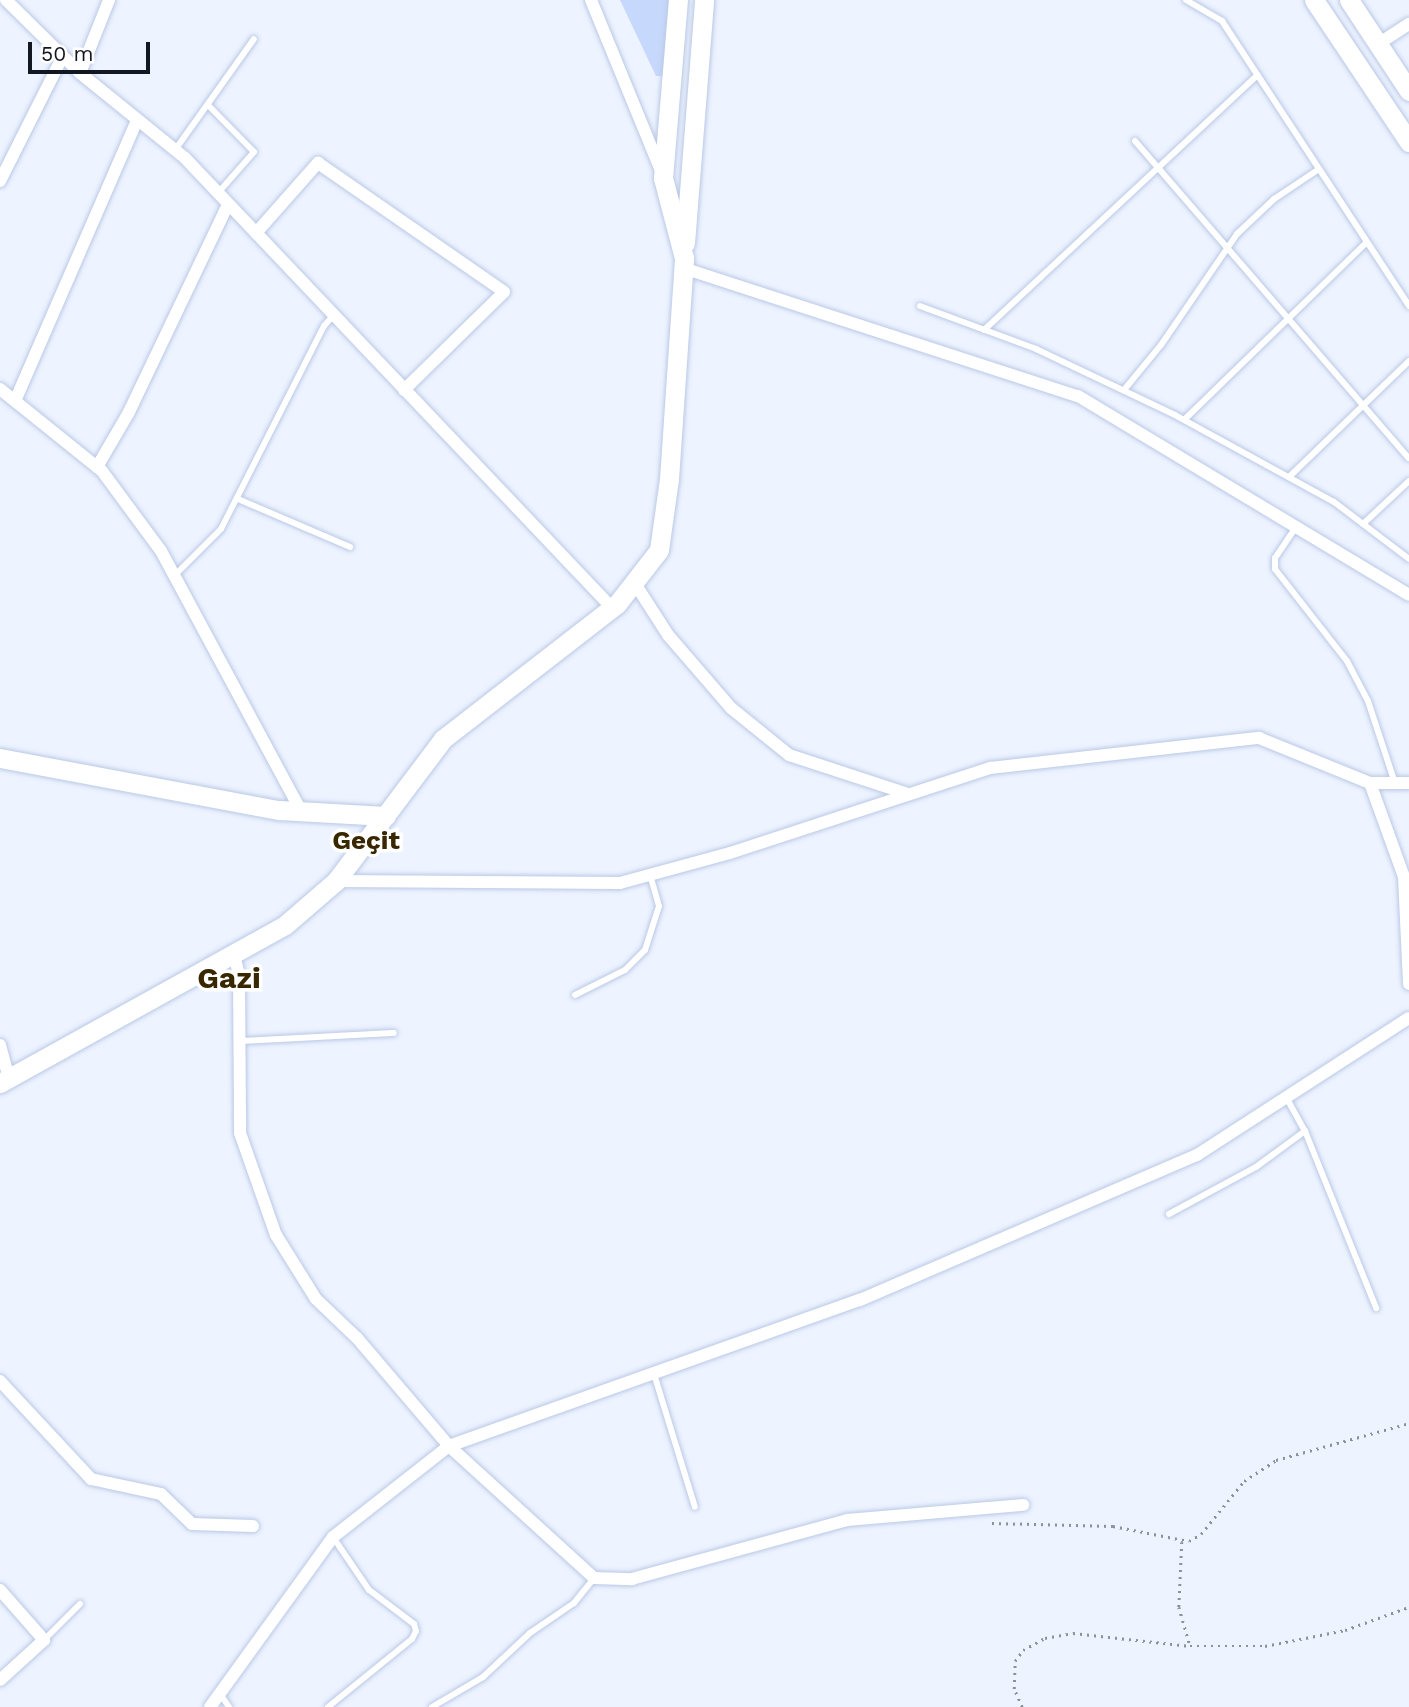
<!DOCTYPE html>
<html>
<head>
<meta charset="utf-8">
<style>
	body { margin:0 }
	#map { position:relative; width:1409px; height:1707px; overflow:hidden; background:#edf3ff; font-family:"Work Sans",sans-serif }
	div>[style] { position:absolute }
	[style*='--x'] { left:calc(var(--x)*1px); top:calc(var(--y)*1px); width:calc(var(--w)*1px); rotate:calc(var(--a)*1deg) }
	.green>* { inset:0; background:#c6d8fb }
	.path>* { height:2.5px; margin-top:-1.25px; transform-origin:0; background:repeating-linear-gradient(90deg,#8b909b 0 2px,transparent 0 7px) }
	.roads { filter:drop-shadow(0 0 2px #bac9e5) drop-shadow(0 0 2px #bac9e5) }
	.lane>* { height:6px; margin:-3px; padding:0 3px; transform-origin:3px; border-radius:3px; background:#fff }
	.street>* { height:12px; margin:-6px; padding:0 6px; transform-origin:6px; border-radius:6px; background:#fff }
	.secondary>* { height:19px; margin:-9.5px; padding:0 9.5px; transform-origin:9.5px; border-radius:9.5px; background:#fff }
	span { translate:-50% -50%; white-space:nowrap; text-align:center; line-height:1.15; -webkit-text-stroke:7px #fff; paint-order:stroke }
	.quarter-label { font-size:26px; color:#392700; font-weight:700 }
	.district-label { font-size:30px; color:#392700; font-weight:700 }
	.scale { position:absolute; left:28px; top:42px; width:122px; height:32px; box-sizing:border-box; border:4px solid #121721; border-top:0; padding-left:9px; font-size:21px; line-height:24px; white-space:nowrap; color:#121721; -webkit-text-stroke:5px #fff; paint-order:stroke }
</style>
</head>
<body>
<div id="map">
	<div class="green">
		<div style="clip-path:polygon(620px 0,670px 0,666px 76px,656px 76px)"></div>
	</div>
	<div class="path">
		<div style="--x:992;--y:1523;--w:121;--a:1.4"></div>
		<div style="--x:1113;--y:1526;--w:77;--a:11.2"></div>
		<div style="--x:1189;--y:1541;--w:14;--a:-30"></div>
		<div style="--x:1201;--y:1534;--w:68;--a:-50.9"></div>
		<div style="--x:1244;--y:1481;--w:38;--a:-33"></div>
		<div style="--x:1276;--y:1460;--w:138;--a:-15.5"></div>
		<div style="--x:1182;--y:1542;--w:65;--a:92.6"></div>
		<div style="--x:1179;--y:1607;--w:40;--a:74"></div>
		<div style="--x:1022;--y:1707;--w:20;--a:-114"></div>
		<div style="--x:1014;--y:1689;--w:28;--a:-88"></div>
		<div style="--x:1015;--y:1661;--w:14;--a:-54"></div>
		<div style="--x:1023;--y:1650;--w:25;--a:-29"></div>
		<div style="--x:1045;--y:1638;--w:28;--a:-10"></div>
		<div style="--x:1073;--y:1633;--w:118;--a:6.3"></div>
		<div style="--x:1190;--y:1646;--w:75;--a:0"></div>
		<div style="--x:1265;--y:1646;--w:82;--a:-11.3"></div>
		<div style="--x:1345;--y:1630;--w:68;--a:-19.8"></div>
	</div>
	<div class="roads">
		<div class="lane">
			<div style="--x:1186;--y:0;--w:42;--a:30.3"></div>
			<div style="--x:1222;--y:21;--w:341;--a:56.7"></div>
			<div style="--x:209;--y:106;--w:64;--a:45.6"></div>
			<div style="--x:254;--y:152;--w:55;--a:131.3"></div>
			<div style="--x:1135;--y:141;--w:419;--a:49.2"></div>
			<div style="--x:175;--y:150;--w:136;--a:-54.6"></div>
			<div style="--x:920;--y:306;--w:124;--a:20.3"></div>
			<div style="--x:1036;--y:349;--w:154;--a:25.4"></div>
			<div style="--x:1175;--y:415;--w:181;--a:28.7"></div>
			<div style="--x:1334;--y:502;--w:94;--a:37.2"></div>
			<div style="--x:984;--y:330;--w:374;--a:-43"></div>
			<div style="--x:1124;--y:390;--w:58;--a:-50.6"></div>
			<div style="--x:1161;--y:345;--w:135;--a:-55.6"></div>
			<div style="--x:1237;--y:234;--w:51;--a:-43.4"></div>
			<div style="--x:1274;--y:199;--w:54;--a:-33.7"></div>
			<div style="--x:1184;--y:420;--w:255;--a:-44.2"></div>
			<div style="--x:1289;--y:477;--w:167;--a:-44"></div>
			<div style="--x:238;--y:499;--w:122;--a:23.2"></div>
			<div style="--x:1363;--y:524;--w:63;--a:-43.1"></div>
			<div style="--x:1296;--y:527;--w:37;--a:124"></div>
			<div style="--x:1275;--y:558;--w:11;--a:90"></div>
			<div style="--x:1275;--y:569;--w:117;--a:52"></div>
			<div style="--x:1347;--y:661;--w:45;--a:62.3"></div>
			<div style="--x:1368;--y:701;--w:86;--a:71.8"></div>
			<div style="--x:174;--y:576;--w:66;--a:-45"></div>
			<div style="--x:221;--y:529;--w:228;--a:-63.1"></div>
			<div style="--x:324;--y:326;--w:13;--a:-48"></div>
			<div style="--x:575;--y:995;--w:56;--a:-26.6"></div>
			<div style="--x:625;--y:970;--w:28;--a:-45"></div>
			<div style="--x:645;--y:950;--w:46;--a:-72.3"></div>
			<div style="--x:659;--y:906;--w:32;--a:-106"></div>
			<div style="--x:240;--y:1041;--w:154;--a:-3"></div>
			<div style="--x:1286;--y:1097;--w:39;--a:61"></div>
			<div style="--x:1305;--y:1131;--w:191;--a:68.1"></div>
			<div style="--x:1169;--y:1214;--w:99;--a:-28.4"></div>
			<div style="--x:1256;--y:1167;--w:61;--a:-36.3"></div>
			<div style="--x:654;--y:1374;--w:139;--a:72.9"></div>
			<div style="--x:44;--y:1640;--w:51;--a:-45"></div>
			<div style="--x:220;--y:1694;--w:16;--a:55"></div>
			<div style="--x:328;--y:1707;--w:108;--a:-39"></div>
			<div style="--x:412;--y:1639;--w:9;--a:-63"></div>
			<div style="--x:416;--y:1631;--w:7;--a:-106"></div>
			<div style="--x:414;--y:1624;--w:56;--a:-142.9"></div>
			<div style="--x:369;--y:1590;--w:64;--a:-124.2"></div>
			<div style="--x:432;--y:1707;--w:59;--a:-30.5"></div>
			<div style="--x:483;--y:1677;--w:64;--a:-43.1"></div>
			<div style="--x:530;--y:1633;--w:53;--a:-34.3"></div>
			<div style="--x:574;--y:1603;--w:32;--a:-51"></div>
		</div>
		<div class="street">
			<div style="--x:6;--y:0;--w:104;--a:44.6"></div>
			<div style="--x:80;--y:73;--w:135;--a:39"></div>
			<div style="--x:185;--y:158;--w:620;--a:46.5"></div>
			<div style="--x:591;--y:0;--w:185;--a:67.7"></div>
			<div style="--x:1378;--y:44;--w:37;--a:-33"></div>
			<div style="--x:80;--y:73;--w:79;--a:-68.3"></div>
			<div style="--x:0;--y:181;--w:140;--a:-63.3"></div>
			<div style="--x:256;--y:233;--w:94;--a:-48.5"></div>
			<div style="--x:318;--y:163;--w:226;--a:34.7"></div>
			<div style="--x:504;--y:292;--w:140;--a:135.6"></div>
			<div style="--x:683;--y:268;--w:415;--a:18"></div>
			<div style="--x:1078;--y:396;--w:386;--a:31"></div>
			<div style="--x:0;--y:389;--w:131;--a:38.8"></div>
			<div style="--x:102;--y:471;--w:99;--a:53.6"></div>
			<div style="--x:161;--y:551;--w:295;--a:61.7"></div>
			<div style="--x:15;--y:401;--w:306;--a:-66.5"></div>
			<div style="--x:97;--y:467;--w:64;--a:-59.8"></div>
			<div style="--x:129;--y:412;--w:230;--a:-64.5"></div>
			<div style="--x:634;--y:582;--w:63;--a:57.3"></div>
			<div style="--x:668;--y:635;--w:96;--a:49.2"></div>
			<div style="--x:731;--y:708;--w:75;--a:39"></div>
			<div style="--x:789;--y:755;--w:125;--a:18.1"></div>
			<div style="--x:1370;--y:783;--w:100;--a:70.1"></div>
			<div style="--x:1404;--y:877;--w:107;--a:87.3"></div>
			<div style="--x:336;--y:881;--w:284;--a:0.4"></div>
			<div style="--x:620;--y:883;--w:114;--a:-15.3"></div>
			<div style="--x:730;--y:853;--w:274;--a:-18.1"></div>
			<div style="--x:990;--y:768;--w:271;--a:-6.4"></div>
			<div style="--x:1259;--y:738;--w:120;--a:22.1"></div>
			<div style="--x:1370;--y:783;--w:39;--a:0"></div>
			<div style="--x:234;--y:955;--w:21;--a:76"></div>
			<div style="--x:239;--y:975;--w:158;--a:89.6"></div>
			<div style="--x:240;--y:1133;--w:108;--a:70.6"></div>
			<div style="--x:276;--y:1235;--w:75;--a:58"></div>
			<div style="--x:316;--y:1299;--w:57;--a:43.6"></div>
			<div style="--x:357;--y:1338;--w:142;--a:49.6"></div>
			<div style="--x:449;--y:1446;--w:196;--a:42.3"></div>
			<div style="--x:594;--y:1578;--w:38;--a:2"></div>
			<div style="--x:632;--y:1579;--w:223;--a:-15.3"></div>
			<div style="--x:847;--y:1520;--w:177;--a:-4.9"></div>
			<div style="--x:0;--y:1045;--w:34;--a:75"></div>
			<div style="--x:0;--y:1381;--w:134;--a:47.1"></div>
			<div style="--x:91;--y:1479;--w:72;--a:12.1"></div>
			<div style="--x:161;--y:1494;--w:43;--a:44.1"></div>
			<div style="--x:192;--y:1524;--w:61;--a:1.9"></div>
			<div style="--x:0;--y:1590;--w:67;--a:48.7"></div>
			<div style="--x:44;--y:1640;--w:59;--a:137.7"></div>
			<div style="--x:210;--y:1707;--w:210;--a:-54.1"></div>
			<div style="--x:333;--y:1537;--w:147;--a:-38.1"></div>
			<div style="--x:449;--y:1446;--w:436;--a:-19.6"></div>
			<div style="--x:860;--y:1300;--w:367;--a:-23.3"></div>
			<div style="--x:1197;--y:1155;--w:252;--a:-32.9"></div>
		</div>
		<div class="secondary">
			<div style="--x:1314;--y:0;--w:171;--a:56.2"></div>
			<div style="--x:1349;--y:0;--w:109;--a:56.6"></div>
			<div style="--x:685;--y:243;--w:244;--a:-85.5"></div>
			<div style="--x:0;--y:758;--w:284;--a:10.6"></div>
			<div style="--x:279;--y:810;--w:107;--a:3.2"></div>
			<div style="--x:0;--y:1083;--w:326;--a:-29"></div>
			<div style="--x:285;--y:925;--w:67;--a:-40.8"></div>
			<div style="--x:336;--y:881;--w:178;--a:-53"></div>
			<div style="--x:443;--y:739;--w:220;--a:-37.8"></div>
			<div style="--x:617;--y:604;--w:68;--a:-52.1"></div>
			<div style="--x:659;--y:550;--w:72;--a:-82"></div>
			<div style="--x:669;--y:479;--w:222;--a:-86.1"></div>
			<div style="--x:684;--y:258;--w:83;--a:-104.7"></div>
			<div style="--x:663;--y:178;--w:179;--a:-85.2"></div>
		</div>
	</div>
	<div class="quarter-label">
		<span style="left:366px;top:841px">Geçit</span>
	</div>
	<div class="district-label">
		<span style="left:229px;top:978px">Gazi</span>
	</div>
	<div class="scale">50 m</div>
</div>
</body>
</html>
